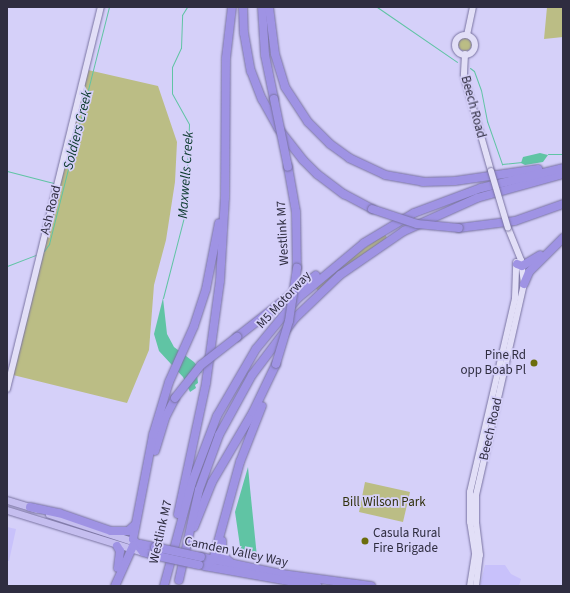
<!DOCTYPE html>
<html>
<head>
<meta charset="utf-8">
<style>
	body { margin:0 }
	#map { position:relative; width:570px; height:593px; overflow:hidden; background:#d5d0f9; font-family:"Source Sans 3",sans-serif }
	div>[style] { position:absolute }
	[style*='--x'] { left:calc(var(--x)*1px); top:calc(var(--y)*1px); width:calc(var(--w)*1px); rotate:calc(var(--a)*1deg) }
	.built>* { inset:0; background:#c8c1fb }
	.green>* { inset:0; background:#bbbd85 }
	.round { border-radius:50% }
	.water>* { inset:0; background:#60c4a4 }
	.stream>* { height:1px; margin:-0.5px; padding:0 0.5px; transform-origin:0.5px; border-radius:0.5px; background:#60c4a4 }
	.roads { filter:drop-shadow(0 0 1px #7973a1) drop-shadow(0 0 1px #7973a1) }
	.secondary>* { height:6px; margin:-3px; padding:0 3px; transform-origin:3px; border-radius:3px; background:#e2dff7 }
	.secondary>.ring { margin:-3px; padding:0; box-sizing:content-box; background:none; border:6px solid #e2dff7; border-radius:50% }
	.primary>* { height:7px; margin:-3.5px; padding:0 3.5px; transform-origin:3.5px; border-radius:3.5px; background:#c5beef }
	.highway>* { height:8px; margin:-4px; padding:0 4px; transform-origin:4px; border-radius:4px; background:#9f93e4 }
	.bridges { filter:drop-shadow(0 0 1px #7973a1) drop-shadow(0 0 1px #7973a1) }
	.secondary-bridge>* { height:6px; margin:-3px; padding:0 3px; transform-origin:3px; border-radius:3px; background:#e2dff7 }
	.highway-bridge>* { height:8px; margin:-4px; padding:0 4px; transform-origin:4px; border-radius:4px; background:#9f93e4 }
	.dots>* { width:11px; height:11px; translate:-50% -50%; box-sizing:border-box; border:2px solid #d5d0f9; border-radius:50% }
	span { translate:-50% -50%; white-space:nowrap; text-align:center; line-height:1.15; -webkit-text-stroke:3.5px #d5d0f9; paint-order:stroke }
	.street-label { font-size:13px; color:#2f2d40 }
	.poi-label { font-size:13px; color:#2f2d40 }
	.right { translate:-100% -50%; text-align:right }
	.left { translate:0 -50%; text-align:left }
	.park-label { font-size:13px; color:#31310d }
	.water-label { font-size:14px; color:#09382b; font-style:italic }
	.frame { position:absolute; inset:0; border:8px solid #2f2d40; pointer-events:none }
</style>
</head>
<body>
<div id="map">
	<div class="built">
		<div style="clip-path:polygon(7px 527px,16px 529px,9px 561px,7px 561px)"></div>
		<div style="clip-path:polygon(485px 565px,505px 565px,511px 574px,521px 579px,519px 586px,480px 586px)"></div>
	</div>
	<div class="green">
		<div style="clip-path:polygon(547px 7px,563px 7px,563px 37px,544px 39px)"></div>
		<div class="round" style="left:458px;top:37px;width:14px;height:14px"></div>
		<div style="clip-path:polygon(88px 70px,158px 86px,177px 142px,175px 182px,166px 240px,154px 285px,149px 350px,127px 403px,13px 375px)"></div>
		<div style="clip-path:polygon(385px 234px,387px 238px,347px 266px,318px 291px,315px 287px,352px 257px)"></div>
		<div style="clip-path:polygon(365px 482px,410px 492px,403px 522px,359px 512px)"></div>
	</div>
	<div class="water">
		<div style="clip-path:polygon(540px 153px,548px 155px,543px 162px,525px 165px,521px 163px,523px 157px)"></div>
		<div style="clip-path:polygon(163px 298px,167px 334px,174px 347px,194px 362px,202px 372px,197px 375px,198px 383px,195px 385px,196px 388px,190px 392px,183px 377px,159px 351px,154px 334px)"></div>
		<div style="clip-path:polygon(248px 467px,250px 488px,257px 557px,241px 553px,235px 512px)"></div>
	</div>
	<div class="stream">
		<div style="--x:377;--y:7;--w:97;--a:34.5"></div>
		<div style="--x:470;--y:68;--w:5;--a:37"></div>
		<div style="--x:474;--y:71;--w:20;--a:70"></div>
		<div style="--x:481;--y:90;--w:32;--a:79"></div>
		<div style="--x:487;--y:121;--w:46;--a:70.8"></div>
		<div style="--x:502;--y:164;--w:20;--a:-6"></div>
		<div style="--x:548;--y:154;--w:15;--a:0"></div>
		<div style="--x:7;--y:171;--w:48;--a:14.6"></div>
		<div style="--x:44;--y:251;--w:9;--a:-54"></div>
		<div style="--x:49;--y:244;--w:244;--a:-75.8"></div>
		<div style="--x:7;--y:266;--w:31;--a:-21"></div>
		<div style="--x:163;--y:298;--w:88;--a:-75.5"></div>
		<div style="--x:185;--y:213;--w:89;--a:-87.4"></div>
		<div style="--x:189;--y:124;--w:35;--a:-119"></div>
		<div style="--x:172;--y:93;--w:26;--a:-90"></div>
		<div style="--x:172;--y:67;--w:21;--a:-65"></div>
		<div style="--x:181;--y:48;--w:33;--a:-88"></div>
		<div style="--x:182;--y:15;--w:9;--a:-58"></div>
	</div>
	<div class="roads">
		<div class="secondary">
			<div style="--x:467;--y:35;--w:29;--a:-78"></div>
			<div class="ring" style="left:455px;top:35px;width:14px;height:14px"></div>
			<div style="--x:465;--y:54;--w:22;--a:93"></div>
			<div style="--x:464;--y:76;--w:99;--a:74.1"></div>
			<div style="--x:7;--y:389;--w:393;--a:-76.2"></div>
			<div style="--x:470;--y:586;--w:33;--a:-81"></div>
			<div style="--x:475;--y:553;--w:31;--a:-99"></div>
			<div style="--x:470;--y:522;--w:30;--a:-90"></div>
			<div style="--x:470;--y:492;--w:199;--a:-76.9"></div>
			<div style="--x:515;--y:298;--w:36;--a:-88"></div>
			<div style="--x:476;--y:586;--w:31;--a:-83"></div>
			<div style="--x:480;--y:555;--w:31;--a:-97"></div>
			<div style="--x:476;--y:524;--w:29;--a:-90"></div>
			<div style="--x:476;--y:495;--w:216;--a:-77.2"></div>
			<div style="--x:524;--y:284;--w:24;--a:-97"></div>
			<div style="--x:521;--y:260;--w:35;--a:-112"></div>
		</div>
		<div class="primary">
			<div style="--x:7;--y:500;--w:30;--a:17"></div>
			<div style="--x:7;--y:510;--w:142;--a:17.2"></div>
			<div style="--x:49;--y:514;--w:94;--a:18"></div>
		</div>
		<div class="highway">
			<div style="--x:243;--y:7;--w:26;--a:88"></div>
			<div style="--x:244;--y:33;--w:39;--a:80"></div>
			<div style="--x:251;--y:71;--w:30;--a:69"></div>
			<div style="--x:262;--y:99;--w:33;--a:61"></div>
			<div style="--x:278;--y:128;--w:41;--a:52"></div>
			<div style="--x:303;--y:160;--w:20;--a:45"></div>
			<div style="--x:317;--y:174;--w:34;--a:37"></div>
			<div style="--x:344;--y:194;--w:32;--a:28"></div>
			<div style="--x:262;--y:7;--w:48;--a:86.4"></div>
			<div style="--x:265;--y:55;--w:45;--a:78.4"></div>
			<div style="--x:269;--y:7;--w:47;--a:82.7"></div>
			<div style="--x:275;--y:54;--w:34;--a:73"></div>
			<div style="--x:285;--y:87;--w:42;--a:56.7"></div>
			<div style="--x:308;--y:122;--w:31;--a:45"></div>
			<div style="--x:330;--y:144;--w:24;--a:36"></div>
			<div style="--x:349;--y:158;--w:40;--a:25"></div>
			<div style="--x:385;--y:175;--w:39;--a:10"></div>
			<div style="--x:423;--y:182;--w:32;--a:-2"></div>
			<div style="--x:455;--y:181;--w:84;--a:-8.2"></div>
			<div style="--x:288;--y:167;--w:46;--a:79.9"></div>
			<div style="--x:296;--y:212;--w:56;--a:89"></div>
			<div style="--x:459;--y:228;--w:56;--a:-7.1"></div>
			<div style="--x:515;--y:221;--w:51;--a:-19.5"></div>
			<div style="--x:517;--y:264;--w:5;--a:22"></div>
			<div style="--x:522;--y:266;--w:21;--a:-31"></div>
			<div style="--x:524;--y:284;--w:13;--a:-67"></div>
			<div style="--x:529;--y:272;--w:48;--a:-45"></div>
			<div style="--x:237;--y:337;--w:100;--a:-38.1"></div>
			<div style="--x:155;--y:451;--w:34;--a:-73"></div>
			<div style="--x:165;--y:418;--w:22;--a:-63"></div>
			<div style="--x:30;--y:507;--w:30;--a:12"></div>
			<div style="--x:59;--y:513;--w:55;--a:19.1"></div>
			<div style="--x:111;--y:531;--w:17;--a:0"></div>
			<div style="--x:128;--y:531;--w:9;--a:-41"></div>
			<div style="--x:178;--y:514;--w:134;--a:-77.9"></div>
			<div style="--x:206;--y:383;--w:103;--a:-82.2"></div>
			<div style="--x:220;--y:281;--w:83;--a:-86.6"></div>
			<div style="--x:225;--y:198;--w:140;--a:-89.6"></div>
			<div style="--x:226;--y:58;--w:51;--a:-83.3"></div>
			<div style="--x:194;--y:527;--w:48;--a:-68.2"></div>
			<div style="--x:212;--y:482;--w:81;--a:-59.6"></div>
			<div style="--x:253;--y:412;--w:53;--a:-64.4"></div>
			<div style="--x:222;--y:541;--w:14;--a:90"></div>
			<div style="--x:222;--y:555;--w:12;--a:42"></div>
			<div style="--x:117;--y:546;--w:6;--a:59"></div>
			<div style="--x:120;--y:551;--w:17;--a:97"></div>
			<div style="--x:153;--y:555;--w:10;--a:-163"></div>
			<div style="--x:143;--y:552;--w:16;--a:-128"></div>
			<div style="--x:133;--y:539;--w:106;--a:-79.1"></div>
			<div style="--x:153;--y:435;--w:55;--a:-73.2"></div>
			<div style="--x:169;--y:382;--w:61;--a:-65.9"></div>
			<div style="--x:194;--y:326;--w:39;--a:-72"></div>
			<div style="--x:206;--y:289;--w:67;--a:-78.9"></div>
			<div style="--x:201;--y:557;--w:83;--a:11.9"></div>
			<div style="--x:282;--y:574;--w:90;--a:7.7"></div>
			<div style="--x:204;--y:566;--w:115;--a:10"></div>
			<div style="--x:206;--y:566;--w:9;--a:-41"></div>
			<div style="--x:213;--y:560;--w:102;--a:-74.6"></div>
			<div style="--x:240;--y:462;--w:60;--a:-68.6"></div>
			<div style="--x:179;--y:580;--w:92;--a:-77.5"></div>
			<div style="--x:199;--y:490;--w:59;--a:-70"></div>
			<div style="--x:219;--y:435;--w:68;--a:-61.2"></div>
			<div style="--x:252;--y:375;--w:71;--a:-53"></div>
			<div style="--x:295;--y:318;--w:62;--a:-43.7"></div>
			<div style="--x:340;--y:275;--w:78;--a:-34.5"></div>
			<div style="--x:404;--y:231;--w:80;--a:-24.3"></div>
			<div style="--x:477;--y:198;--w:89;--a:-15.6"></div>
			<div style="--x:115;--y:586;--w:44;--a:-65.8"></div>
			<div style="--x:133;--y:546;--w:7;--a:-16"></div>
			<div style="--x:140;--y:544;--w:15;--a:11"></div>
			<div style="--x:164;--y:586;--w:108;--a:-74.9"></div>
			<div style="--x:192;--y:482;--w:71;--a:-69.3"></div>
			<div style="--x:217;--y:416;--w:78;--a:-59.8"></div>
			<div style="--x:256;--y:349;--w:65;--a:-50.6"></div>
			<div style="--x:297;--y:299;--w:87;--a:-39.9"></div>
			<div style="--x:364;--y:243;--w:58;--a:-31"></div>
			<div style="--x:414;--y:213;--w:72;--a:-20.5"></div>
			<div style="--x:481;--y:188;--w:84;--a:-13.7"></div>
		</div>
	</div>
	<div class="bridges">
		<div class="secondary-bridge">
			<div style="--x:491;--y:171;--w:59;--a:73.4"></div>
		</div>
		<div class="highway-bridge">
			<div style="--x:274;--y:99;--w:69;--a:78.4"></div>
			<div style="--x:372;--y:209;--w:47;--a:18.4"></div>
			<div style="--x:417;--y:224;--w:42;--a:5.4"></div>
			<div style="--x:276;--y:364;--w:45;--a:-73.2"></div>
			<div style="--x:289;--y:321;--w:54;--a:-81.4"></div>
			<div style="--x:175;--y:398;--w:42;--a:-51.8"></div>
			<div style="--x:201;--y:365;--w:46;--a:-37.9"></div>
			<div style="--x:155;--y:547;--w:47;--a:12.3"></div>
			<div style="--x:153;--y:555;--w:47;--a:12.3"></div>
		</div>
	</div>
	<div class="dots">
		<div style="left:534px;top:363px;background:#6c6d0d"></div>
		<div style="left:365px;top:541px;background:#6c6d0d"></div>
	</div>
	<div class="street-label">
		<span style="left:473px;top:107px;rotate:75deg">Beech Road</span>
		<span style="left:51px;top:210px;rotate:-76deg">Ash Road</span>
		<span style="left:283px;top:233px;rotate:-93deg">Westlink M7</span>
		<span style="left:284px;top:300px;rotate:-47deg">M5 Motorway</span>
		<span style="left:491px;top:429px;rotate:-77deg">Beech Road</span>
		<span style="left:161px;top:532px;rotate:-77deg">Westlink M7</span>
		<span style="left:236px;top:552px;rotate:12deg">Camden Valley Way</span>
	</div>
	<div class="poi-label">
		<span class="right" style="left:526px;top:363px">Pine Rd<br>opp Boab Pl</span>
		<span class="left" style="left:373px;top:541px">Casula Rural<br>Fire Brigade</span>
	</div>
	<div class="park-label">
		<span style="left:384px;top:502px">Bill Wilson Park</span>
	</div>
	<div class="water-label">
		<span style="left:78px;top:130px;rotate:-76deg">Soldiers Creek</span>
		<span style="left:186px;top:175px;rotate:-86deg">Maxwells Creek</span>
	</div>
	<div class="frame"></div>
</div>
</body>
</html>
